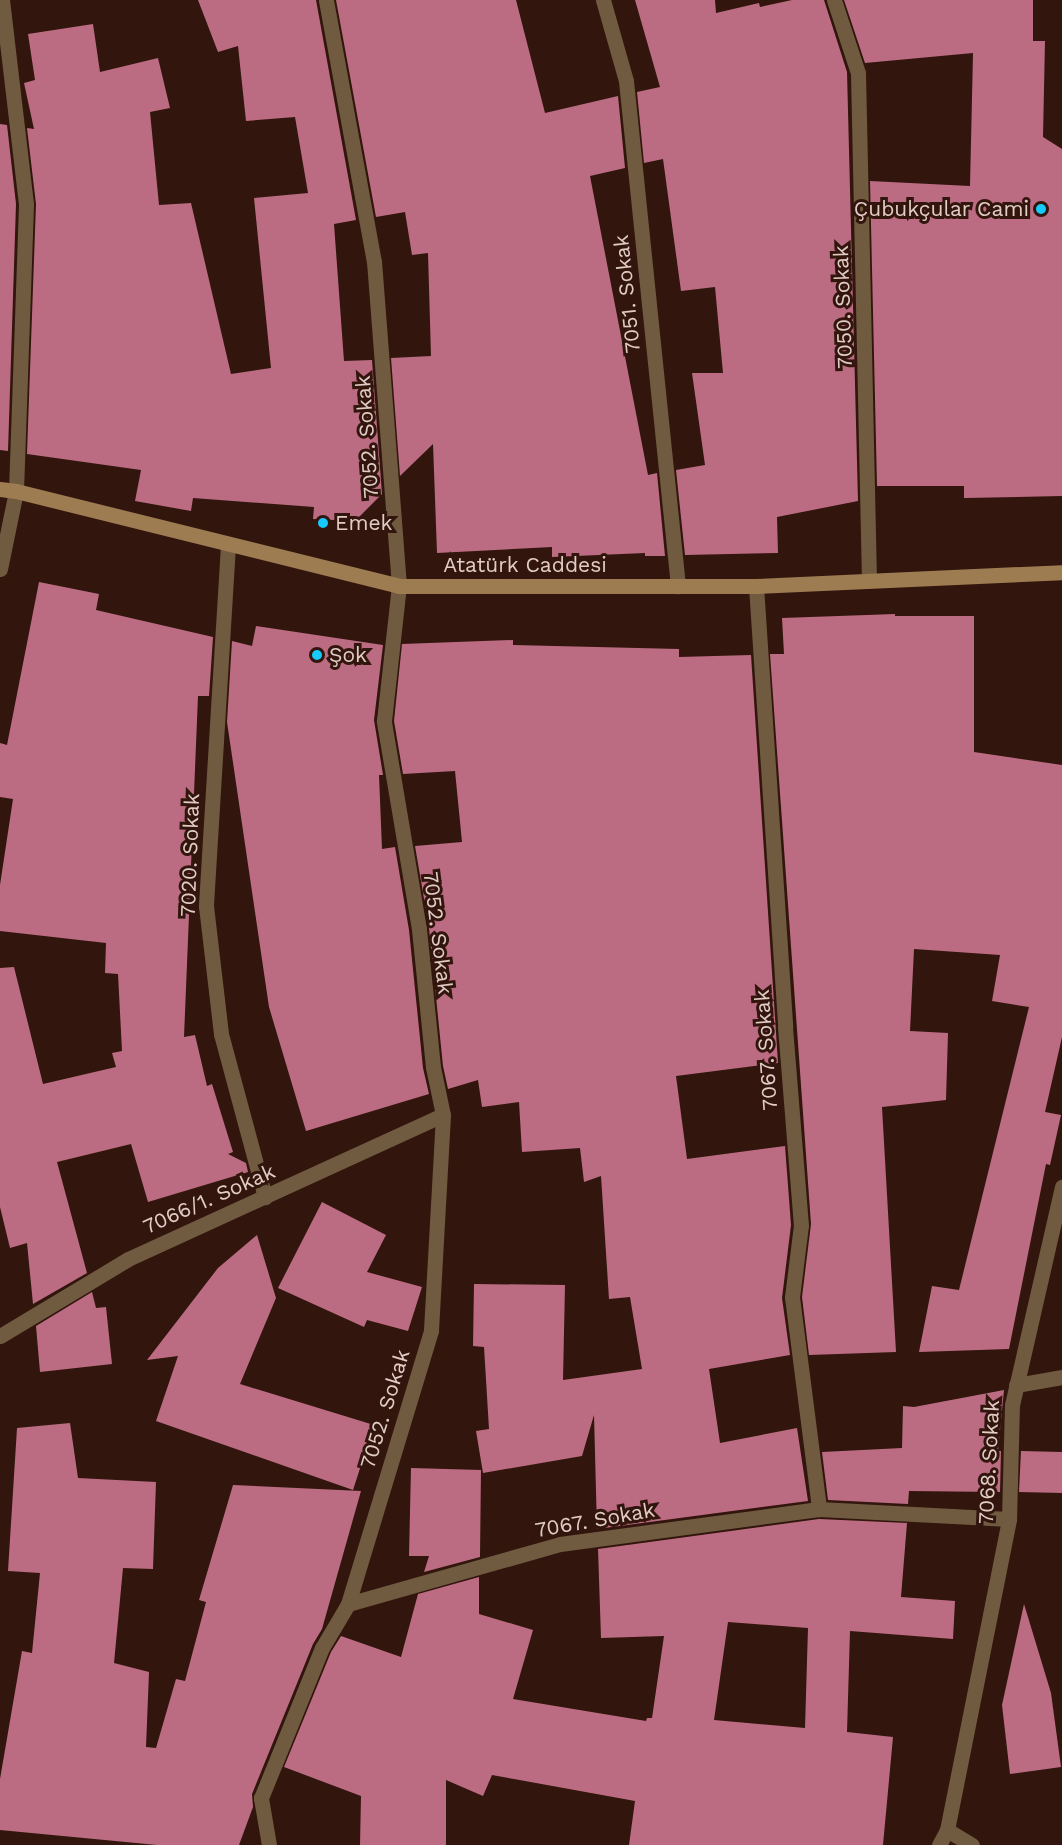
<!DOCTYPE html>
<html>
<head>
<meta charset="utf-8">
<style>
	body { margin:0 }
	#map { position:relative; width:1062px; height:1845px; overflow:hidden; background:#32160d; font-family:"Work Sans",sans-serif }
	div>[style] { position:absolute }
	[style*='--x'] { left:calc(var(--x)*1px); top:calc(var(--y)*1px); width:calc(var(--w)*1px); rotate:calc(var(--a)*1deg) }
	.building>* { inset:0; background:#bc6c82 }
	.minor>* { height:15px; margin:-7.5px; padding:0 7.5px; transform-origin:7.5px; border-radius:7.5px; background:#705b41 }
	.secondary>* { height:15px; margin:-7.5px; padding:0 7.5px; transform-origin:7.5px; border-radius:7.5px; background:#9e7c52 }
	.dots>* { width:16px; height:16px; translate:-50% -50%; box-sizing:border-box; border:3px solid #32160d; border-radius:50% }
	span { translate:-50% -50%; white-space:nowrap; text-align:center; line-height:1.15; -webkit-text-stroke:6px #32160d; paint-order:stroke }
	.poi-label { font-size:21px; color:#e1ccc6 }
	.right { translate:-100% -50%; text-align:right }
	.left { translate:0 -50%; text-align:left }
	.street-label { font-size:21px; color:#e1ccc6 }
</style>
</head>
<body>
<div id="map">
	<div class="building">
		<div style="clip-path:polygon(198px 0,316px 0,356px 220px,334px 224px,344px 361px,372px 360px,382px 494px,355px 521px,313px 519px,314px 507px,193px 498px,191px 511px,135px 501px,141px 470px,27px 454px,36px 204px,27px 128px,34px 129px,24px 83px,35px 80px,28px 34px,93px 24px,100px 72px,158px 58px,170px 108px,150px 112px,159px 205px,191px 203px,231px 374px,271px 368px,254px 198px,308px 193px,295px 117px,246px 121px,238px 46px,218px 52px)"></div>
		<div style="clip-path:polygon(336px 0,516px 0,545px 113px,618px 96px,625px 168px,590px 176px,648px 475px,657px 473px,665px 556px,645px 556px,645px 553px,552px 557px,552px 547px,437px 553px,433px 444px,400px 476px,391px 358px,431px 356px,428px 253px,412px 255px,405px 212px,376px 217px)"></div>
		<div style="clip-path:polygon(635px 0,715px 0,716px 13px,759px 3px,760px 7px,792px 0,824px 0,847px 72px,858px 501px,777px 517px,778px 553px,685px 555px,676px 470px,705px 465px,692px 373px,723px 373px,715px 287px,681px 291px,663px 159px,644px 163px,637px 92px,660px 87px)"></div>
		<div style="clip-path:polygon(844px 0,1033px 0,1033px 41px,1045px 41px,1043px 137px,1062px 149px,1062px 496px,964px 498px,964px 486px,877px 486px,870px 181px,970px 186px,973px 53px,865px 63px)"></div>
		<div style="clip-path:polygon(0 124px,7px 125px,16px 204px,8px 451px,0 450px)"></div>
		<div style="clip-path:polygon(39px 582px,99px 594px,96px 610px,213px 637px,209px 696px,198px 696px,184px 1037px,195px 1035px,207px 1086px,212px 1084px,233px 1152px,228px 1154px,246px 1163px,248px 1172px,148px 1202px,131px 1144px,57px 1162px,87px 1273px,33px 1304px,27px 1243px,10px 1248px,0 1207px,0 968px,14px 967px,43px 1084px,116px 1067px,112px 1053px,122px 1051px,118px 974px,105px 973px,106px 943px,0 931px,0 885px,13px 799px,0 797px,0 743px,7px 745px)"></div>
		<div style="clip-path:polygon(895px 614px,895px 616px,974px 616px,974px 752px,1062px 765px,1062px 1037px,1045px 1112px,1061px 1115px,1050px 1165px,1046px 1164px,1009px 1349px,919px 1352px,932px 1286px,959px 1290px,1029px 1007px,992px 1001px,1000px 955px,914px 949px,910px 1031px,948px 1033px,946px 1100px,882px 1107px,896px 1352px,809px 1355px,802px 1297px,811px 1224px,770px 654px,784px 654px,782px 618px)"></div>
		<div style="clip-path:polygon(256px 626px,383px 645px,374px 720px,383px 775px,379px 775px,382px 849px,395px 847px,409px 930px,423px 1068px,429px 1094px,306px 1131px,269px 1007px,227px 722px,232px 641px,252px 646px)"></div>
		<div style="clip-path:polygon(513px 640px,513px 645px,679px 649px,679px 657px,751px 655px,778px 1063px,676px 1076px,687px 1159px,785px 1146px,791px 1225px,782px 1298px,790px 1355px,709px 1369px,720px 1443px,797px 1428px,808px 1501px,597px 1529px,594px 1415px,582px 1456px,483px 1473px,476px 1431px,489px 1429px,484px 1347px,473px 1346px,474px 1284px,565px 1285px,563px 1380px,642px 1369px,630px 1297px,609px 1299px,601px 1176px,584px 1182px,580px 1148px,522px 1152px,519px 1102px,482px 1107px,478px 1080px,448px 1089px,443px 1066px,429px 928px,415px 846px,462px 842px,455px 771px,403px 774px,394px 721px,402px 644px)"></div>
		<div style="clip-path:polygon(322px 1202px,386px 1235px,367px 1272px,422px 1287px,408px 1331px,367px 1320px,364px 1327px,278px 1288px)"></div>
		<div style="clip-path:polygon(257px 1235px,276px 1298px,240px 1384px,374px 1425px,353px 1490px,156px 1421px,178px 1356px,147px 1360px,218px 1268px)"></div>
		<div style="clip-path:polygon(92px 1292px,96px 1308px,106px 1307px,112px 1364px,40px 1372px,36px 1326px)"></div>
		<div style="clip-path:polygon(1004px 1390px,998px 1451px,1001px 1451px,1000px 1492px,909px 1491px,908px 1504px,828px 1500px,822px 1452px,902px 1448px,903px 1406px,914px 1407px)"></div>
		<div style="clip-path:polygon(70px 1423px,78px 1478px,156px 1482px,153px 1569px,123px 1568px,114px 1663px,149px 1672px,146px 1747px,156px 1748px,176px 1679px,185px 1681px,206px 1602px,199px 1600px,233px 1485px,361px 1491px,322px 1629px,313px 1644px,252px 1794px,253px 1807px,239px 1845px,157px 1845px,0 1830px,0 1779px,22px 1651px,32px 1653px,40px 1573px,8px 1571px,17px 1428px)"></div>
		<div style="clip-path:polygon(1021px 1451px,1062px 1452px,1062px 1493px,1019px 1492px)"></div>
		<div style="clip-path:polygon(411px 1468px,481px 1470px,480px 1557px,424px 1572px,429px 1556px,409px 1556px)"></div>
		<div style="clip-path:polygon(evenodd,819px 1519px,907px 1523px,901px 1597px,955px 1601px,953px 1639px,850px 1631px,847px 1732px,893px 1737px,883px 1845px,629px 1845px,635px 1801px,492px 1775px,483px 1796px,446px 1780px,446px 1845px,360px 1845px,361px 1796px,284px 1767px,331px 1652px,341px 1636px,401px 1657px,418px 1594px,479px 1577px,479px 1614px,533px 1630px,513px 1699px,646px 1721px,647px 1718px,652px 1718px,664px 1636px,601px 1638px,598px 1549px,819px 1519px,728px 1622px,808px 1628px,805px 1728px,714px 1720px,728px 1622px)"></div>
		<div style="clip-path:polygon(1024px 1604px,1051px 1693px,1061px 1767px,1010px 1774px,1002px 1705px)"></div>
	</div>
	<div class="minor">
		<div style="--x:603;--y:0;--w:84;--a:74.1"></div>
		<div style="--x:626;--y:81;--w:508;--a:84.12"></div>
		<div style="--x:834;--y:0;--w:77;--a:71.8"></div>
		<div style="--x:858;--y:73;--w:508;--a:88.76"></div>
		<div style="--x:228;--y:545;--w:362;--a:93.5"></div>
		<div style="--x:206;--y:906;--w:129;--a:83.3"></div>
		<div style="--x:221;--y:1034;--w:169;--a:74.9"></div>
		<div style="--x:0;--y:569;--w:80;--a:-78.4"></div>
		<div style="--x:16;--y:491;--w:287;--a:-88"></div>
		<div style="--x:26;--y:204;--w:205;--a:-96.7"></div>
		<div style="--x:756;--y:586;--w:442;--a:86.2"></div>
		<div style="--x:785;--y:1027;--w:199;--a:85.4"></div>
		<div style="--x:801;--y:1225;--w:73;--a:97.1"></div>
		<div style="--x:792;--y:1297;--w:214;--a:82.7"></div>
		<div style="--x:0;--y:1336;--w:149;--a:-31"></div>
		<div style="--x:128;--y:1259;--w:346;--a:-24.6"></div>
		<div style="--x:1016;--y:1385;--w:47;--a:-9.9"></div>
		<div style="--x:348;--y:1604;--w:220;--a:-15.8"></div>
		<div style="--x:560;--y:1544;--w:261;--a:-7.7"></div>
		<div style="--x:819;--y:1509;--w:190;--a:3"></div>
		<div style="--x:947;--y:1830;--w:29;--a:31"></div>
		<div style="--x:269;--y:1845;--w:48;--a:-99.7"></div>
		<div style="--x:261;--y:1798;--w:162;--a:-67.9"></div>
		<div style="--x:322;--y:1648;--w:51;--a:-59.4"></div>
		<div style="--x:348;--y:1604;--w:286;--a:-73.1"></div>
		<div style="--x:431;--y:1330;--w:215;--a:-86.8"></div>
		<div style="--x:443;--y:1115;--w:49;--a:-101.8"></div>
		<div style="--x:433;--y:1067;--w:139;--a:-95.8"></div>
		<div style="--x:419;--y:929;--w:211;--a:-99.6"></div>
		<div style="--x:384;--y:721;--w:136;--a:-83.7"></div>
		<div style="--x:399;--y:586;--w:325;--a:-94.4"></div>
		<div style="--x:374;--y:262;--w:266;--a:-100.4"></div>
		<div style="--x:939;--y:1845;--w:17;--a:-62"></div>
		<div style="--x:947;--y:1830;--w:317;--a:-78.7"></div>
		<div style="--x:1009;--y:1519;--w:114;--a:-88.5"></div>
		<div style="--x:1012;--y:1405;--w:224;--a:-77.1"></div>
	</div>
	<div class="secondary">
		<div style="--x:0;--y:489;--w:16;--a:7"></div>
		<div style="--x:16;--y:491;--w:395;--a:13.9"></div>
		<div style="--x:399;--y:586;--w:357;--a:0"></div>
		<div style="--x:756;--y:586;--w:306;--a:-2.6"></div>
	</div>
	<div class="dots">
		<div style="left:1041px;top:209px;background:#16cafb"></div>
		<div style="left:323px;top:523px;background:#16cafb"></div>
		<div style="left:317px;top:655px;background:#16cafb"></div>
	</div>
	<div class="poi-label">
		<span class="right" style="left:1029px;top:209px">Çubukçular Cami</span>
		<span class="left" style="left:335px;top:523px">Emek</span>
		<span class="left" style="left:329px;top:655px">Şok</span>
	</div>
	<div class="street-label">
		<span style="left:627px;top:294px;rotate:-96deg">7051. Sokak</span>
		<span style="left:843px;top:307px;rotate:-92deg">7050. Sokak</span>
		<span style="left:367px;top:437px;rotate:-94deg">7052. Sokak</span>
		<span style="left:525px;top:565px">Atatürk Caddesi</span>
		<span style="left:190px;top:855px;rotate:-88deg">7020. Sokak</span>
		<span style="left:438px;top:933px;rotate:83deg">7052. Sokak</span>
		<span style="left:766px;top:1050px;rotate:-94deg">7067. Sokak</span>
		<span style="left:209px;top:1199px;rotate:-24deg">7066/1. Sokak</span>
		<span style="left:385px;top:1409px;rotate:-73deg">7052. Sokak</span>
		<span style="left:989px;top:1462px;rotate:-87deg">7068. Sokak</span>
		<span style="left:595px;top:1520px;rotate:-10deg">7067. Sokak</span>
	</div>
</div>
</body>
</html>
